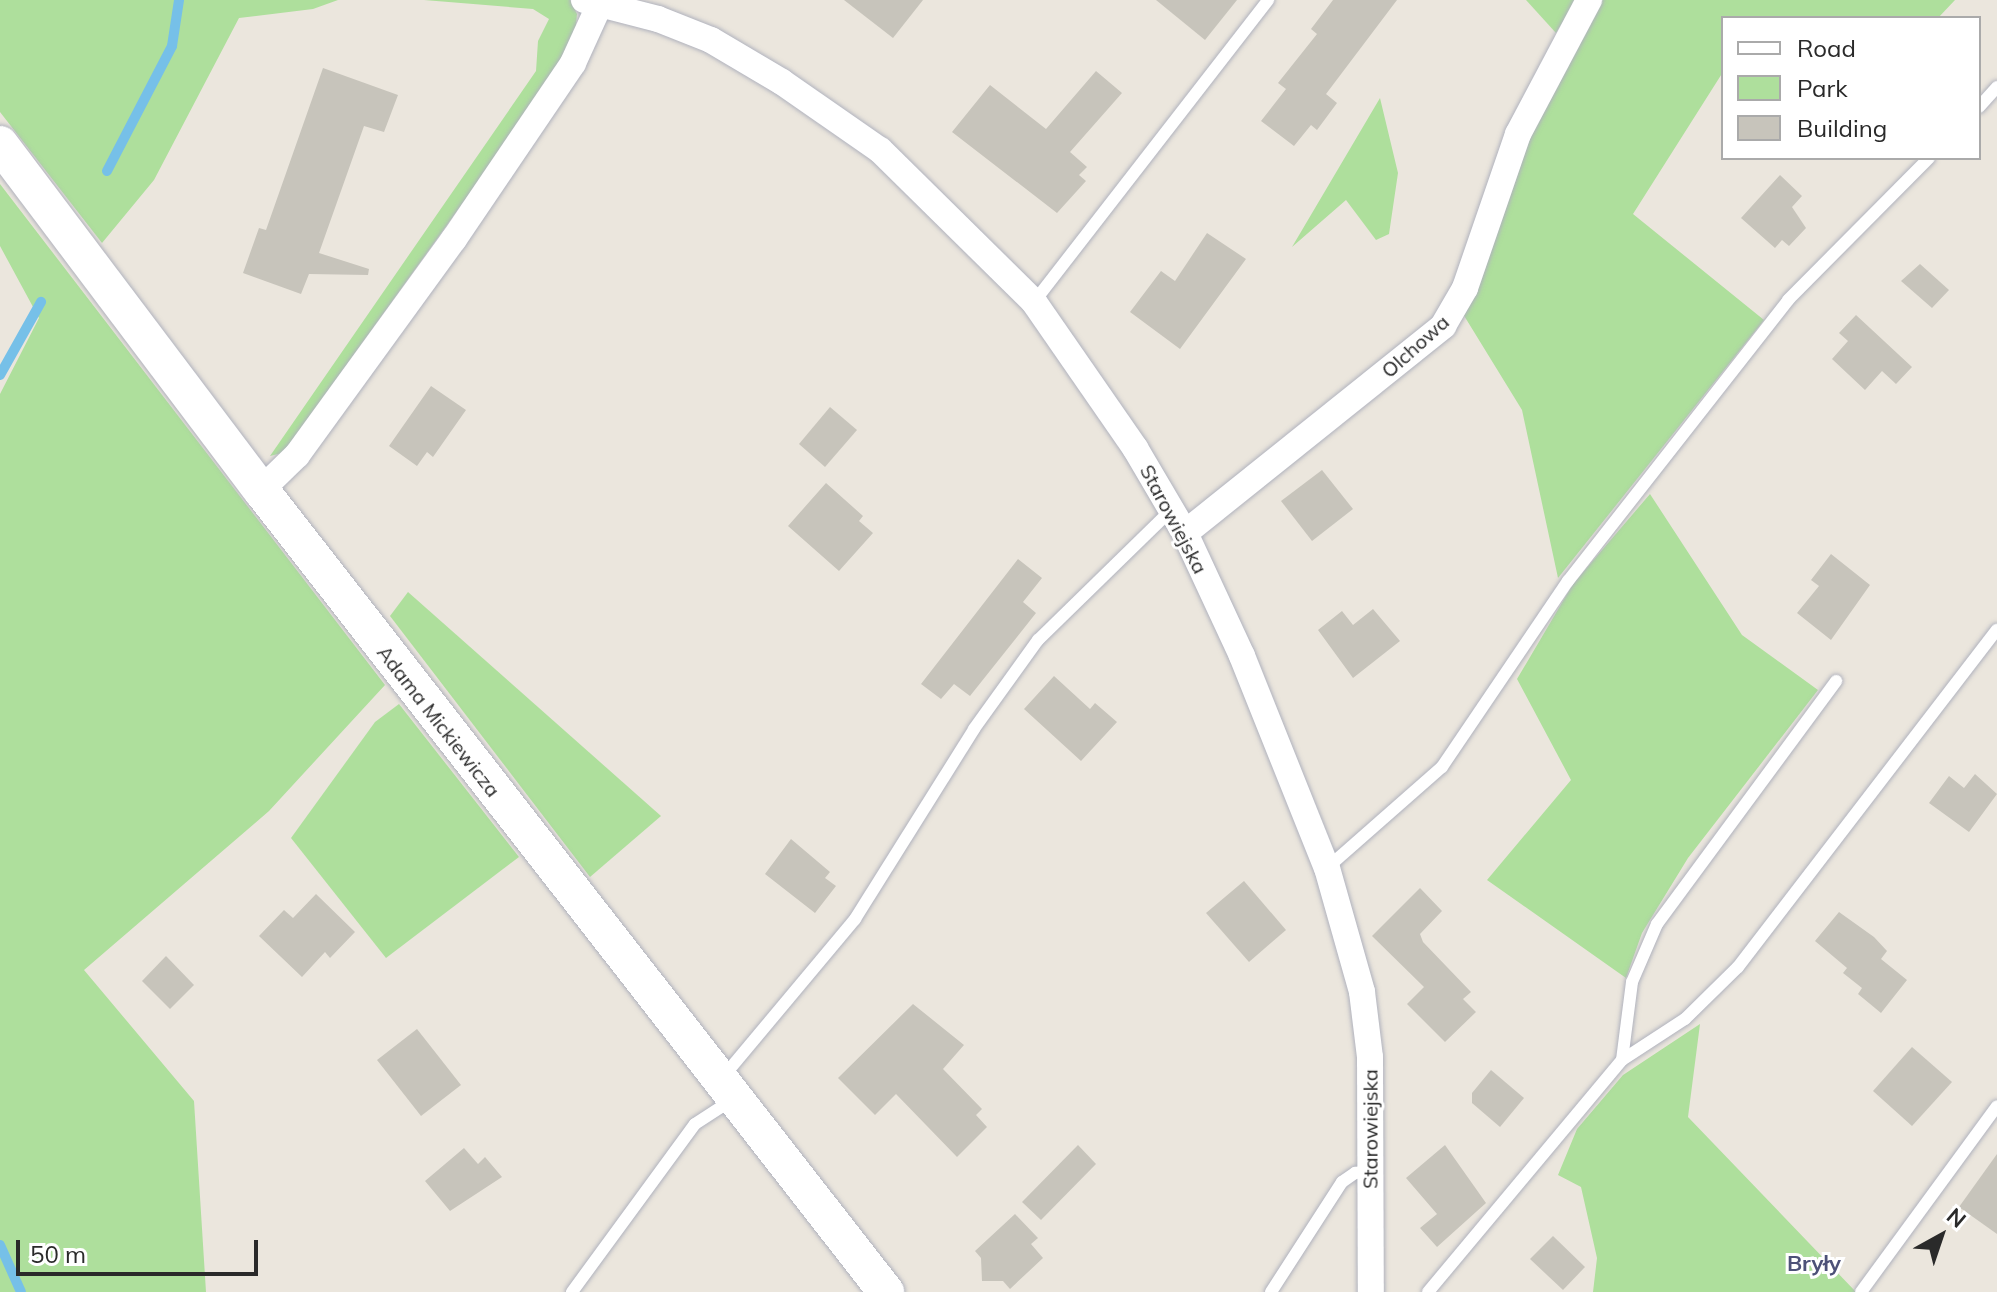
<!DOCTYPE html>
<html>
<head>
<meta charset="utf-8">
<style>
	body { margin:0 }
	#map { position:relative; width:1997px; height:1292px; overflow:hidden; background:#ebe6dd; font-family:Mulish,sans-serif }
	div>[style] { position:absolute }
	[style*='--x'] { left:calc(var(--x)*1px); top:calc(var(--y)*1px); width:calc(var(--w)*1px); rotate:calc(var(--a)*1deg) }
	.green>* { inset:0; background:#aedf9c }
	.stream>* { height:10px; margin:-5px; padding:0 5px; transform-origin:5px; border-radius:5px; background:#76c0e8 }
	.building>* { inset:0; background:#c7c4bb }
	.roads { filter:drop-shadow(0 0 2px #b0b2bd) drop-shadow(0 0 2px #b0b2bd) }
	.lane>* { height:12px; margin:-6px; padding:0 6px; transform-origin:6px; border-radius:6px; background:#fff }
	.street>* { height:26px; margin:-13px; padding:0 13px; transform-origin:13px; border-radius:13px; background:#fff }
	.secondary>* { height:36px; margin:-18px; padding:0 18px; transform-origin:18px; border-radius:18px; background:#fff }
	span { translate:-50% -50%; white-space:nowrap; text-align:center; line-height:1.15; -webkit-text-stroke:6px #fff; paint-order:stroke }
	.street-label { font-size:20px; color:#2a2a2a }
	.neighbourhood-label { font-size:22px; color:#4d5178; font-weight:700 }
	.legend { position:absolute; left:1721px; top:16px; width:260px; height:144px; box-sizing:border-box; background:#fff; border:2px solid #aaa; margin:0; padding:10px 14px; list-style:none; font-size:24px; color:#2a2a2a }
	.legend li { display:flex; align-items:center; gap:16px; height:40px }
	.legend b { width:40px; border:2px solid #aaa }
	.north { position:absolute; left:1901px; top:1196px; width:80px; height:80px; -webkit-text-stroke:6px #fff; paint-order:stroke; rotate:40deg; font-size:22px; font-weight:700; line-height:32px; text-align:center; color:#2a2a2a }
	.north::after { content:''; display:block; margin:auto; width:28px; height:36px; background:#2a2a2a; clip-path:polygon(50% 0,100% 100%,50% 72%,0 100%) }
	.scale { position:absolute; left:16px; top:1240px; width:242px; height:36px; box-sizing:border-box; border:4px solid #2a2a2a; border-top:0; padding-left:10px; font-size:24px; line-height:28px; white-space:nowrap; color:#2a2a2a; -webkit-text-stroke:6px #fff; paint-order:stroke }
</style>
</head>
<body>
<div id="map">
	<div class="green">
		<div style="clip-path:polygon(0 0,338px 0,313px 9px,239px 18px,154px 180px,102px 243px,0 112px)"></div>
		<div style="clip-path:polygon(424px 0,570px 0,577px 14px,575px 36px,538px 98px,294px 438px,282px 453px,270px 456px,536px 71px,538px 41px,549px 19px,533px 9px)"></div>
		<div style="clip-path:polygon(1526px 0,1576px 0,1556px 33px)"></div>
		<div style="clip-path:polygon(1596px 0,1955px 0,1938px 18px,1723px 18px,1723px 72px,1633px 214px,1764px 320px,1558px 578px,1522px 410px,1463px 314px,1522px 144px)"></div>
		<div style="clip-path:polygon(1380px 98px,1398px 173px,1389px 234px,1376px 240px,1346px 200px,1292px 247px)"></div>
		<div style="clip-path:polygon(0 184px,385px 685px,269px 811px,84px 970px,194px 1101px,206px 1292px,0 1292px,0 394px,39px 318px,0 246px)"></div>
		<div style="clip-path:polygon(1650px 494px,1742px 635px,1818px 690px,1688px 858px,1642px 933px,1626px 978px,1487px 880px,1571px 780px,1517px 679px,1573px 584px)"></div>
		<div style="clip-path:polygon(408px 592px,661px 816px,590px 877px,390px 616px)"></div>
		<div style="clip-path:polygon(399px 704px,519px 857px,386px 958px,291px 838px,375px 722px)"></div>
		<div style="clip-path:polygon(1700px 1024px,1688px 1117px,1856px 1292px,1593px 1292px,1597px 1258px,1581px 1187px,1558px 1175px,1577px 1129px,1623px 1075px)"></div>
	</div>
	<div class="stream">
		<div style="--x:107;--y:171;--w:141;--a:-62.5"></div>
		<div style="--x:172;--y:46;--w:47;--a:-81.3"></div>
		<div style="--x:0;--y:375;--w:84;--a:-60.7"></div>
		<div style="--x:0;--y:1245;--w:51;--a:65.9"></div>
	</div>
	<div class="building">
		<div style="clip-path:polygon(844px 0,923px 0,893px 38px)"></div>
		<div style="clip-path:polygon(1156px 0,1237px 0,1205px 40px)"></div>
		<div style="clip-path:polygon(1333px 0,1397px 0,1326px 94px,1337px 103px,1317px 130px,1311px 125px,1294px 146px,1261px 121px,1286px 89px,1278px 83px,1317px 34px,1311px 29px)"></div>
		<div style="clip-path:polygon(323px 68px,398px 95px,384px 132px,364px 126px,319px 253px,369px 269px,368px 275px,309px 274px,301px 294px,243px 273px,259px 228px,266px 230px)"></div>
		<div style="clip-path:polygon(1096px 71px,1122px 93px,1070px 152px,1087px 167px,1079px 175px,1086px 181px,1057px 213px,952px 132px,990px 85px,1046px 129px)"></div>
		<div style="clip-path:polygon(1780px 175px,1802px 196px,1792px 207px,1806px 228px,1789px 246px,1782px 240px,1775px 248px,1741px 218px)"></div>
		<div style="clip-path:polygon(1207px 233px,1246px 259px,1180px 349px,1130px 312px,1161px 271px,1175px 281px)"></div>
		<div style="clip-path:polygon(1920px 264px,1949px 290px,1932px 308px,1901px 281px)"></div>
		<div style="clip-path:polygon(1856px 315px,1912px 367px,1896px 384px,1882px 371px,1865px 390px,1832px 359px,1848px 341px,1839px 333px)"></div>
		<div style="clip-path:polygon(431px 386px,466px 410px,433px 457px,427px 452px,417px 466px,389px 446px)"></div>
		<div style="clip-path:polygon(830px 407px,857px 430px,825px 467px,799px 444px)"></div>
		<div style="clip-path:polygon(1322px 470px,1353px 509px,1312px 541px,1281px 501px)"></div>
		<div style="clip-path:polygon(826px 483px,863px 516px,859px 521px,873px 533px,839px 571px,788px 526px)"></div>
		<div style="clip-path:polygon(1831px 554px,1870px 585px,1831px 640px,1797px 613px,1819px 586px,1811px 580px)"></div>
		<div style="clip-path:polygon(1018px 559px,1042px 578px,1023px 602px,1036px 613px,970px 696px,954px 684px,941px 699px,921px 684px)"></div>
		<div style="clip-path:polygon(1373px 609px,1400px 641px,1353px 678px,1318px 630px,1342px 611px,1353px 625px)"></div>
		<div style="clip-path:polygon(1054px 676px,1090px 709px,1095px 703px,1117px 722px,1081px 761px,1024px 709px)"></div>
		<div style="clip-path:polygon(1975px 774px,1997px 794px,1969px 832px,1929px 803px,1949px 776px,1964px 788px)"></div>
		<div style="clip-path:polygon(791px 839px,830px 872px,825px 878px,836px 886px,815px 913px,765px 874px)"></div>
		<div style="clip-path:polygon(1244px 881px,1286px 930px,1249px 962px,1206px 913px)"></div>
		<div style="clip-path:polygon(1420px 888px,1442px 911px,1420px 934px,1423px 942px,1471px 992px,1463px 999px,1476px 1012px,1445px 1042px,1407px 1004px,1424px 987px,1372px 936px)"></div>
		<div style="clip-path:polygon(316px 894px,355px 932px,330px 958px,325px 952px,302px 977px,259px 936px,284px 910px,293px 918px)"></div>
		<div style="clip-path:polygon(1839px 912px,1874px 937px,1887px 951px,1881px 959px,1907px 980px,1881px 1013px,1858px 994px,1862px 988px,1843px 973px,1847px 968px,1815px 941px)"></div>
		<div style="clip-path:polygon(166px 956px,194px 985px,170px 1009px,142px 981px)"></div>
		<div style="clip-path:polygon(913px 1004px,964px 1045px,943px 1069px,982px 1109px,976px 1115px,987px 1127px,957px 1157px,896px 1094px,875px 1115px,838px 1078px)"></div>
		<div style="clip-path:polygon(417px 1029px,461px 1085px,421px 1116px,377px 1060px)"></div>
		<div style="clip-path:polygon(1912px 1047px,1952px 1082px,1912px 1126px,1873px 1091px)"></div>
		<div style="clip-path:polygon(1491px 1070px,1524px 1098px,1500px 1127px,1472px 1103px,1472px 1093px)"></div>
		<div style="clip-path:polygon(1078px 1145px,1096px 1164px,1041px 1220px,1022px 1202px)"></div>
		<div style="clip-path:polygon(1445px 1145px,1486px 1203px,1437px 1247px,1420px 1228px,1437px 1214px,1406px 1178px)"></div>
		<div style="clip-path:polygon(464px 1148px,478px 1164px,485px 1157px,502px 1177px,450px 1211px,425px 1181px)"></div>
		<div style="clip-path:polygon(1997px 1154px,1997px 1234px,1959px 1207px)"></div>
		<div style="clip-path:polygon(1015px 1214px,1038px 1238px,1031px 1244px,1043px 1258px,1010px 1289px,1003px 1281px,982px 1281px,981px 1258px,975px 1251px)"></div>
		<div style="clip-path:polygon(1553px 1236px,1585px 1267px,1563px 1290px,1530px 1259px)"></div>
	</div>
	<div class="roads">
		<div class="lane">
			<div style="--x:1979;--y:107;--w:27;--a:-48"></div>
			<div style="--x:1034;--y:302;--w:382;--a:-52.2"></div>
			<div style="--x:1327;--y:868;--w:153;--a:-41.3"></div>
			<div style="--x:1442;--y:767;--w:225;--a:-55.9"></div>
			<div style="--x:1568;--y:581;--w:357;--a:-51.9"></div>
			<div style="--x:1788;--y:300;--w:200;--a:-45.2"></div>
			<div style="--x:1622;--y:1060;--w:79;--a:-82.7"></div>
			<div style="--x:1632;--y:982;--w:63;--a:-66.7"></div>
			<div style="--x:1657;--y:924;--w:302;--a:-53.6"></div>
			<div style="--x:723;--y:1077;--w:206;--a:-50.1"></div>
			<div style="--x:855;--y:919;--w:224;--a:-57.9"></div>
			<div style="--x:974;--y:729;--w:110;--a:-54.3"></div>
			<div style="--x:1038;--y:640;--w:186;--a:-44.3"></div>
			<div style="--x:572;--y:1292;--w:208;--a:-53.8"></div>
			<div style="--x:695;--y:1124;--w:44;--a:-33"></div>
			<div style="--x:1271;--y:1292;--w:131;--a:-57.2"></div>
			<div style="--x:1342;--y:1182;--w:16;--a:-35"></div>
			<div style="--x:1355;--y:1173;--w:15;--a:-8"></div>
			<div style="--x:1428;--y:1292;--w:302;--a:-50.1"></div>
			<div style="--x:1622;--y:1060;--w:75;--a:-33.1"></div>
			<div style="--x:1685;--y:1019;--w:74;--a:-44.5"></div>
			<div style="--x:1738;--y:967;--w:425;--a:-52.5"></div>
			<div style="--x:1861;--y:1292;--w:230;--a:-53.8"></div>
		</div>
		<div class="street">
			<div style="--x:584;--y:0;--w:76;--a:14.4"></div>
			<div style="--x:658;--y:19;--w:57;--a:21.6"></div>
			<div style="--x:711;--y:40;--w:82;--a:30.6"></div>
			<div style="--x:782;--y:82;--w:119;--a:34.8"></div>
			<div style="--x:880;--y:150;--w:216;--a:44.6"></div>
			<div style="--x:1034;--y:302;--w:178;--a:55.3"></div>
			<div style="--x:1135;--y:448;--w:99;--a:59.5"></div>
			<div style="--x:1185;--y:533;--w:136;--a:65.1"></div>
			<div style="--x:1242;--y:656;--w:228;--a:68.2"></div>
			<div style="--x:1327;--y:868;--w:129;--a:74.2"></div>
			<div style="--x:1362;--y:992;--w:65;--a:83"></div>
			<div style="--x:1370;--y:1057;--w:235;--a:89.8"></div>
			<div style="--x:261;--y:490;--w:50;--a:-44.2"></div>
			<div style="--x:297;--y:455;--w:267;--a:-54"></div>
			<div style="--x:454;--y:239;--w:212;--a:-55.9"></div>
			<div style="--x:573;--y:63;--w:63;--a:-65.5"></div>
			<div style="--x:1185;--y:533;--w:331;--a:-38.7"></div>
			<div style="--x:1443;--y:326;--w:44;--a:-59.9"></div>
			<div style="--x:1465;--y:288;--w:163;--a:-71"></div>
			<div style="--x:1518;--y:134;--w:152;--a:-62.1"></div>
		</div>
		<div class="secondary">
			<div style="--x:0;--y:144;--w:433;--a:53"></div>
			<div style="--x:261;--y:490;--w:1017;--a:52.07"></div>
		</div>
	</div>
	<div class="street-label">
		<span style="left:1415px;top:346px;rotate:-42deg">Olchowa</span>
		<span style="left:1174px;top:519px;rotate:62deg">Starowiejska</span>
		<span style="left:439px;top:721px;rotate:52deg">Adama Mickiewicza</span>
		<span style="left:1370px;top:1129px;rotate:-90deg">Starowiejska</span>
	</div>
	<div class="neighbourhood-label">
		<span style="left:1814px;top:1264px">Bryły</span>
	</div>
	<ul class="legend">
	<li><b style="height:10px;background:#fff"></b>Road</li>
	<li><b style="height:22px;background:#aedf9c"></b>Park</li>
	<li><b style="height:22px;background:#c7c4bb"></b>Building</li>
	</ul>
	<div class="north">N</div>
	<div class="scale">50 m</div>
</div>
</body>
</html>
